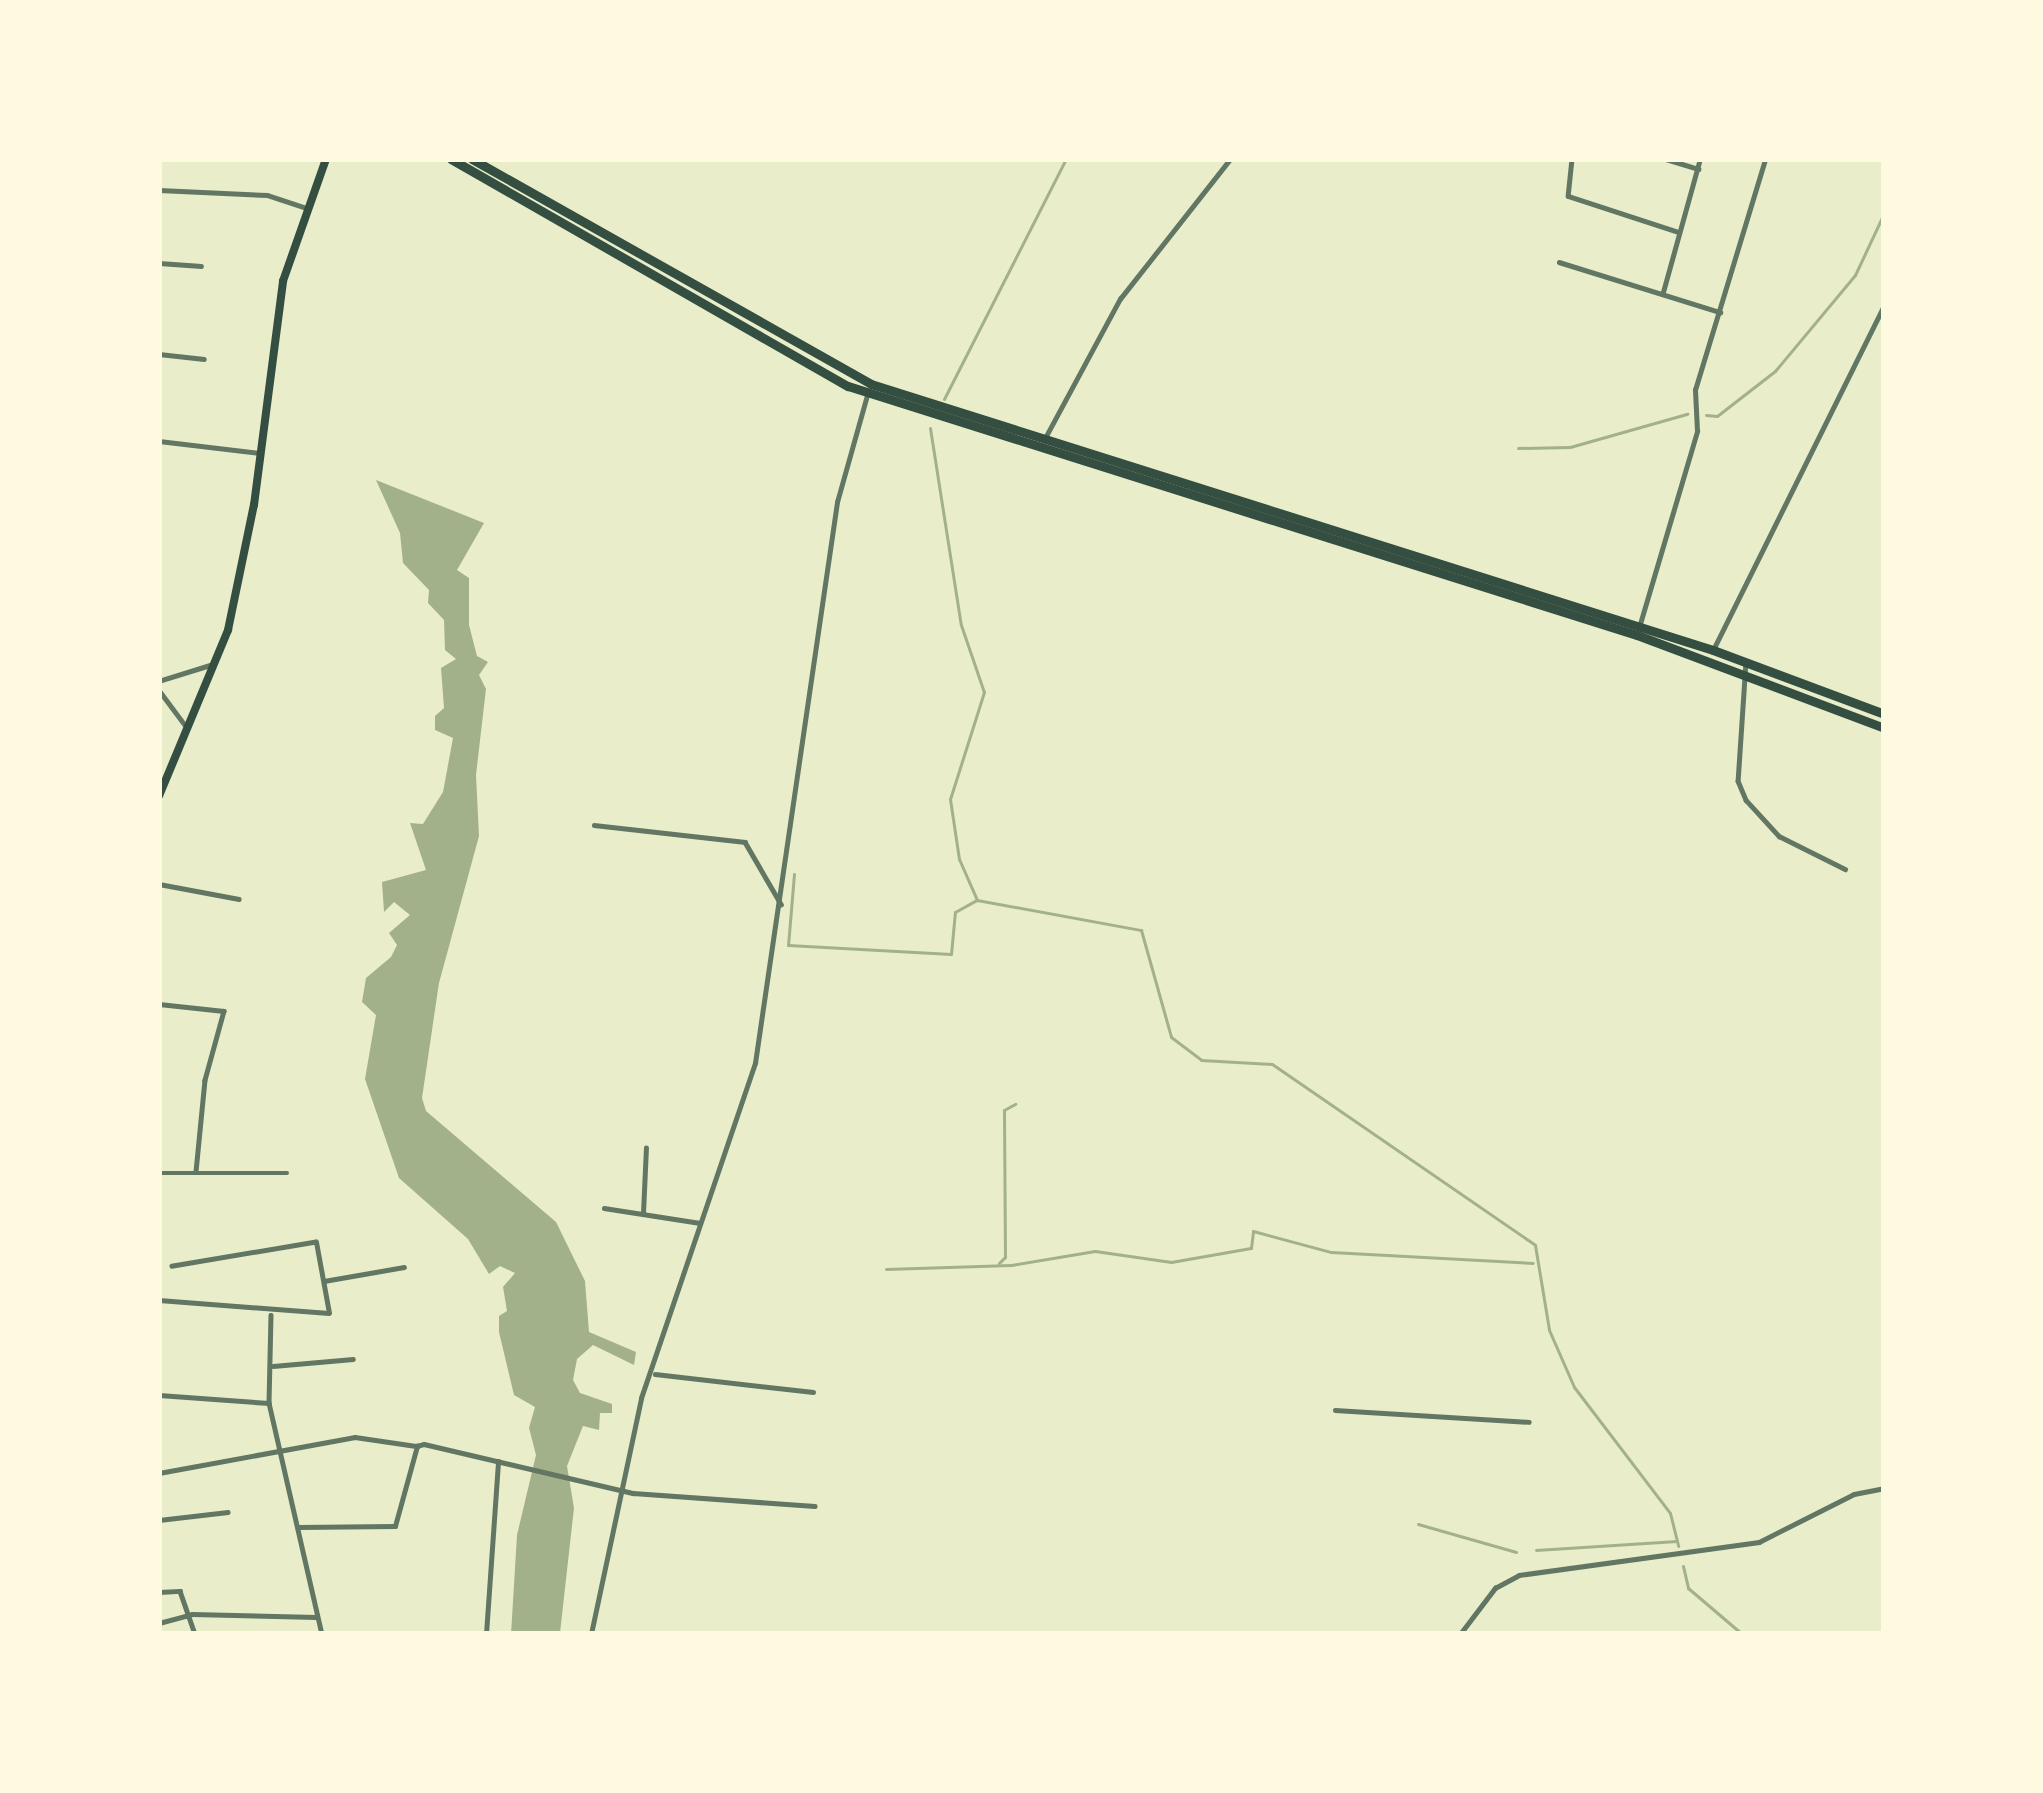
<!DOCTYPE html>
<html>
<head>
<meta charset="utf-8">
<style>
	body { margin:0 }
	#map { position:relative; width:2043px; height:1793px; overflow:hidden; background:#e9edc9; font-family:"Roboto Condensed",sans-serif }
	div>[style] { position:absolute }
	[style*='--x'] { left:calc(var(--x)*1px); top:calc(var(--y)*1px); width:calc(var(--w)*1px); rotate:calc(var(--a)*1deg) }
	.water>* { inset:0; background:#a3b18a }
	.stream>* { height:3px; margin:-1.5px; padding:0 1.5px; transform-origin:1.5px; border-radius:1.5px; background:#a3b18a }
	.minor>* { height:4.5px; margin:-2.25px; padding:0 2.25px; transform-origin:2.25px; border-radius:2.25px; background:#617663 }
	.primary>* { height:8px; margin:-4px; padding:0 4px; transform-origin:4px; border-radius:4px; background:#344e41 }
	.trunk>* { height:9px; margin:-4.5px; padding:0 4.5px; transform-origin:4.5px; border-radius:4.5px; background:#344e41 }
	span { translate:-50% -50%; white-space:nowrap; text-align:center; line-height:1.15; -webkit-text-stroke:10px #fefae0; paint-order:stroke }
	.frame { position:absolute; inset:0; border:162px solid #fefae0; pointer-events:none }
</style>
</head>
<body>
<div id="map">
	<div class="water">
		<div style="clip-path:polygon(376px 480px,484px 523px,457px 570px,469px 578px,469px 625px,477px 656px,488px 662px,479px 675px,486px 689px,476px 775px,479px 836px,439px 983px,422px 1098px,426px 1111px,556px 1222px,585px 1281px,589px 1332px,636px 1352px,634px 1365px,593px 1345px,577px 1359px,573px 1380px,580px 1393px,612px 1404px,612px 1413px,600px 1413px,599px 1430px,583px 1426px,567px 1466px,574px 1508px,560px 1633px,511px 1634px,517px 1535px,536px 1455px,529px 1428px,535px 1407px,514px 1395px,499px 1332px,499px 1316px,507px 1311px,503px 1287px,515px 1273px,500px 1266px,489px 1274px,468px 1239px,399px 1178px,365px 1079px,376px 1015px,362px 1002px,366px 978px,391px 957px,397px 945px,389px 933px,410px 915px,394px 902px,384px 912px,382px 882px,426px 870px,410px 823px,423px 824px,443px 792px,453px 738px,435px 730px,435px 716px,444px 708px,441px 668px,456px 659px,445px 650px,444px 620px,428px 603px,429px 590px,403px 563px,400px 533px)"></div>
	</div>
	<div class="stream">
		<div style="--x:944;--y:399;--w:269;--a:-63.1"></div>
		<div style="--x:1706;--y:415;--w:11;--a:5"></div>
		<div style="--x:1717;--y:416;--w:73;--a:-37.8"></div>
		<div style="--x:1775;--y:371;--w:125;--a:-50.2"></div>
		<div style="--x:1855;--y:275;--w:68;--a:-64.9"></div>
		<div style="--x:930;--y:428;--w:199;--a:81.1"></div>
		<div style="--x:961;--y:625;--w:71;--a:71.1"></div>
		<div style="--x:984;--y:692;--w:112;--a:107.6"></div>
		<div style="--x:950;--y:799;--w:61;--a:81.5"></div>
		<div style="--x:959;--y:859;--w:45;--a:66.3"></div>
		<div style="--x:977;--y:900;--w:167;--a:10.4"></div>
		<div style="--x:1141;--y:930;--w:111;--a:74.3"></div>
		<div style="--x:1171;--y:1037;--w:38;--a:37"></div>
		<div style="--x:1201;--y:1060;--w:71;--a:3.2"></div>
		<div style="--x:1272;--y:1064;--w:319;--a:34.5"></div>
		<div style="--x:1535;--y:1245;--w:86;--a:80.6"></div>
		<div style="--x:1549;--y:1330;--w:62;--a:66.3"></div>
		<div style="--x:1574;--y:1387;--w:158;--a:52.7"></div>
		<div style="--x:1670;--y:1513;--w:34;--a:76"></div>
		<div style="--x:1518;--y:448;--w:52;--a:-1.1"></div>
		<div style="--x:1570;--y:447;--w:122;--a:-15.8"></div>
		<div style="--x:794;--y:874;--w:71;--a:94.8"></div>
		<div style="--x:788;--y:945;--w:163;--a:3.2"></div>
		<div style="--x:951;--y:954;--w:42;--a:-84.6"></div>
		<div style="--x:955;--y:912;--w:25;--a:-29"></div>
		<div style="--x:999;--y:1263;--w:8;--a:-45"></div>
		<div style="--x:1005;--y:1257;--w:147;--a:-90.4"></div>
		<div style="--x:1004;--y:1110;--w:13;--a:-29"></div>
		<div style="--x:886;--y:1269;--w:125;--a:-1.8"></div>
		<div style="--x:1011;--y:1265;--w:85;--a:-9.5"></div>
		<div style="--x:1095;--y:1251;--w:77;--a:8.2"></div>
		<div style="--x:1171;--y:1262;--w:81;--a:-9.9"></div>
		<div style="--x:1251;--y:1248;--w:17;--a:-83"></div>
		<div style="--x:1253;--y:1231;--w:81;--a:15.1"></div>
		<div style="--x:1331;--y:1252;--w:202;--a:3.1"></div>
		<div style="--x:1418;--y:1524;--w:102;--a:15.9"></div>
		<div style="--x:1536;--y:1550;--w:141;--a:-3.7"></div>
		<div style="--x:1683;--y:1566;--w:23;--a:77"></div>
		<div style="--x:1688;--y:1588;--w:71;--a:40.4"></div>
	</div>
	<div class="minor">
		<div style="--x:1572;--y:159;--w:37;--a:96"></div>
		<div style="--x:1568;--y:196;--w:117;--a:18"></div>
		<div style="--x:1666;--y:159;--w:34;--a:17"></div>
		<div style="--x:159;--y:190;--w:108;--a:2.7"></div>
		<div style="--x:267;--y:195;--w:40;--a:18"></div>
		<div style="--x:1559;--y:262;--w:169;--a:17.3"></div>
		<div style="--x:159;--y:263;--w:42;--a:4.1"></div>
		<div style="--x:1663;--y:292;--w:138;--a:-74.5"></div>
		<div style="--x:159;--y:354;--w:45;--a:6.3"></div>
		<div style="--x:1045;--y:438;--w:158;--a:-61.7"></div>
		<div style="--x:1120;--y:299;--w:178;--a:-51.8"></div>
		<div style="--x:159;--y:441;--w:102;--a:6.8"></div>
		<div style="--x:1640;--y:624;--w:201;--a:-73.5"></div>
		<div style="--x:1697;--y:431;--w:41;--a:-92.8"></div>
		<div style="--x:1695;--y:390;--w:241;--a:-73.1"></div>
		<div style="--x:1713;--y:650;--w:384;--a:-63.6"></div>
		<div style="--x:1746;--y:662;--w:119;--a:93.8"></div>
		<div style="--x:1738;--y:781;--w:21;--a:67"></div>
		<div style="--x:1746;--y:800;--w:49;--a:47.5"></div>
		<div style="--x:1779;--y:836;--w:74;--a:26.6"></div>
		<div style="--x:159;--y:681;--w:53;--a:-17.4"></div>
		<div style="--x:159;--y:690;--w:44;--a:53.4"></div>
		<div style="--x:594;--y:825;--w:152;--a:6.4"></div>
		<div style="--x:745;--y:842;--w:72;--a:59.9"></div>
		<div style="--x:159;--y:884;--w:81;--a:10.6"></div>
		<div style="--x:159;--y:1004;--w:65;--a:6.1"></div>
		<div style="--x:224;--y:1011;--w:72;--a:105.4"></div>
		<div style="--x:205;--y:1080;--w:91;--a:95.6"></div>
		<div style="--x:159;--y:1173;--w:128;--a:0"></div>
		<div style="--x:604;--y:1208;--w:97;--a:8.9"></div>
		<div style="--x:643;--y:1213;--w:65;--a:-87.4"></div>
		<div style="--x:324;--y:1281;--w:81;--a:-9.9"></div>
		<div style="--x:159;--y:1300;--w:170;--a:4.4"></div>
		<div style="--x:329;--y:1313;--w:72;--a:-100.4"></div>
		<div style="--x:316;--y:1242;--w:146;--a:170.5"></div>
		<div style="--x:271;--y:1315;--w:88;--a:91.3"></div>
		<div style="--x:269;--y:1403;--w:237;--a:77.1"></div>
		<div style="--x:273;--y:1366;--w:80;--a:-5"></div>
		<div style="--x:655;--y:1374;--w:159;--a:6.5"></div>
		<div style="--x:159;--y:1395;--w:110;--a:4.2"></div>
		<div style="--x:1335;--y:1410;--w:194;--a:3.5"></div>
		<div style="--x:159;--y:1473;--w:199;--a:-10.4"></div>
		<div style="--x:355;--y:1437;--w:63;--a:8.3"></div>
		<div style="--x:159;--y:1520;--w:69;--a:-6.6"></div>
		<div style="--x:298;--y:1527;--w:97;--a:-0.6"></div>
		<div style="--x:395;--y:1526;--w:83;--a:-74.6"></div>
		<div style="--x:417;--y:1446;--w:7;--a:-16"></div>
		<div style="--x:424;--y:1444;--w:215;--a:13.2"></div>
		<div style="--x:633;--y:1493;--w:182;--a:4.1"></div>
		<div style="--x:159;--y:1592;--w:21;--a:-3"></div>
		<div style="--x:180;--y:1591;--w:46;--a:70.8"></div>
		<div style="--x:159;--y:1623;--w:34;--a:-15"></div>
		<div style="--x:192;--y:1614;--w:124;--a:1.4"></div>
		<div style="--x:486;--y:1634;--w:173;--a:-86"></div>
		<div style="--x:591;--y:1634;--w:241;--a:-78"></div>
		<div style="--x:641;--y:1398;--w:354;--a:-71.2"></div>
		<div style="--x:755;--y:1063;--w:567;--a:-81.68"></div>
		<div style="--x:837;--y:502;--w:114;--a:-74.3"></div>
		<div style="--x:1460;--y:1634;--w:58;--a:-52.7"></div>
		<div style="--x:1495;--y:1588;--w:27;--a:-28"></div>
		<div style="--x:1519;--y:1575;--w:242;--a:-7.8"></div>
		<div style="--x:1759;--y:1542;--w:106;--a:-26.8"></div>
		<div style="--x:1854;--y:1494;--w:31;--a:-11"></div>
	</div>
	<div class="primary">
		<div style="--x:159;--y:796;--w:180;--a:-67.4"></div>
		<div style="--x:228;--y:630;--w:128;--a:-78.3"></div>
		<div style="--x:254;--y:505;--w:226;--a:-82.6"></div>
		<div style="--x:283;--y:281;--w:129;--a:-70.6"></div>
	</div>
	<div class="trunk">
		<div style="--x:451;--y:159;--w:457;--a:29.8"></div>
		<div style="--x:848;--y:386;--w:827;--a:17.52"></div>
		<div style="--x:1637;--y:635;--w:264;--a:20.6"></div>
		<div style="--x:472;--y:159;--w:458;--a:29.4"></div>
		<div style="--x:871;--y:384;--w:883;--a:17.53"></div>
		<div style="--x:1713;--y:650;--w:183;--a:20.5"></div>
	</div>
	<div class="frame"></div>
</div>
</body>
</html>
